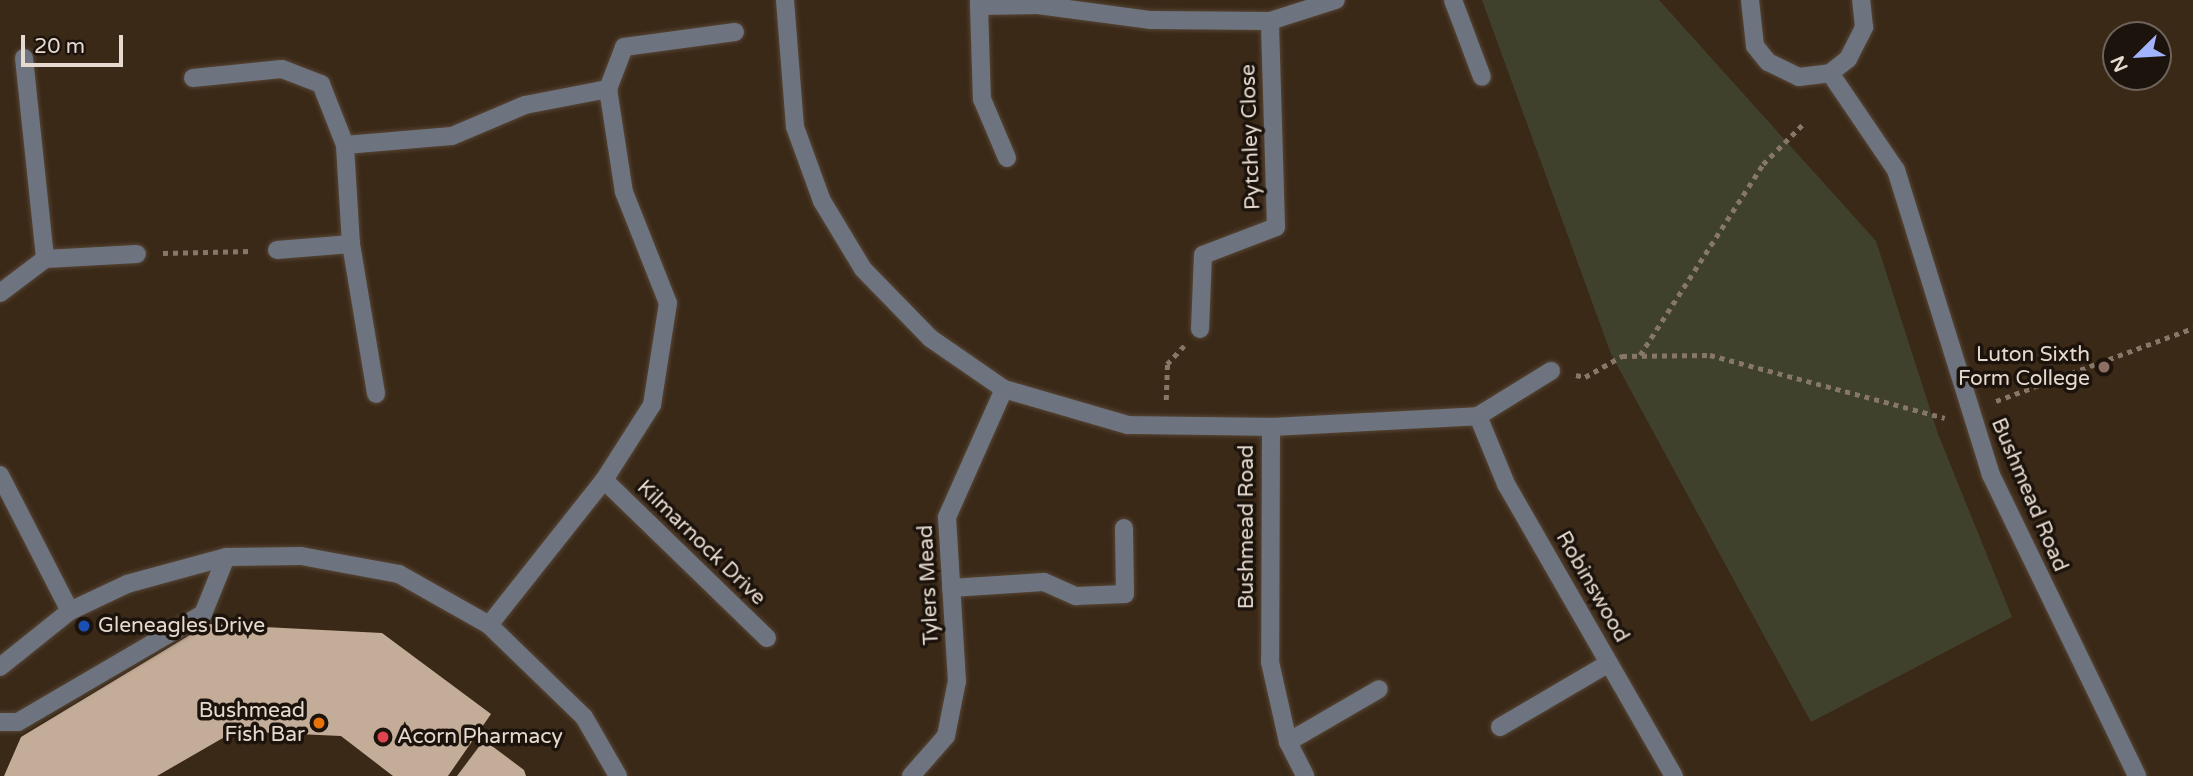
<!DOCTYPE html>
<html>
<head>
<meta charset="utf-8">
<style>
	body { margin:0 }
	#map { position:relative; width:2193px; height:776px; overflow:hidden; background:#3b2918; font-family:"Varela Round",sans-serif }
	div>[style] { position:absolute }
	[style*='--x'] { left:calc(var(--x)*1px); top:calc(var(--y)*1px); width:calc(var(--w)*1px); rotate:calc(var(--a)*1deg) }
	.green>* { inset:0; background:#40412c }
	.building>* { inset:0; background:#c4ad98 }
	.path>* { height:4.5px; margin-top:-2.25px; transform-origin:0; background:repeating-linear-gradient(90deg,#867769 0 5px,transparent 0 10px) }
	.roads { filter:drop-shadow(0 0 2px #564535) drop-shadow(0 0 2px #564535) }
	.minor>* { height:18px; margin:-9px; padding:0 9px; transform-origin:9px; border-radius:9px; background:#6e747f }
	.dots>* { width:19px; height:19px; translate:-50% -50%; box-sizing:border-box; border:4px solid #1c140c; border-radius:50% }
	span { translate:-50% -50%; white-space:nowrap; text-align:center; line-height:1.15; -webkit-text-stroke:7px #1c140c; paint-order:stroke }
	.street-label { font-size:21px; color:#e6dad0 }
	.poi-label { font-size:21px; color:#e6dad0 }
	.right { translate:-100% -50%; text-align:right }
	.left { translate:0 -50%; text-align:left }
	.north { position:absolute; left:2102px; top:21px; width:70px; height:70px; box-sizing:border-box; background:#1c140c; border:2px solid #6d635a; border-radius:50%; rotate:246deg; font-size:19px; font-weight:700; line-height:28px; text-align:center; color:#e6dad0 }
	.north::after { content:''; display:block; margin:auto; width:24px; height:32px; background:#a3b2fd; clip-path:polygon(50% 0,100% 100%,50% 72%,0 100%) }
	.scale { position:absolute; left:21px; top:35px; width:102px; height:32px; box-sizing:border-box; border:4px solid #e6dad0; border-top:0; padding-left:9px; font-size:21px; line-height:24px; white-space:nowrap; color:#e6dad0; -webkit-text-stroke:5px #1c140c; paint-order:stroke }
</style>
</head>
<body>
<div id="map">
	<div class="green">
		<div style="clip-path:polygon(1482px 0,1659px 0,1876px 241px,1938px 434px,2012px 617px,1811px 722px,1611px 354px)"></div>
	</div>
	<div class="building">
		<div style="clip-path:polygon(208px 624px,382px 633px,491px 714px,448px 776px,393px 776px,341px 736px,235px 731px,157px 776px,4px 776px,21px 737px)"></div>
		<div style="clip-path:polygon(484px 740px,524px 770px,526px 776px,457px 776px)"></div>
	</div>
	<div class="path">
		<div style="--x:163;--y:253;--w:89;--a:-1.3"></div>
		<div style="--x:1640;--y:355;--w:227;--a:-57.2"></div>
		<div style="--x:1763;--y:164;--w:58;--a:-45"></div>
		<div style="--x:1576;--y:375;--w:9;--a:13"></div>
		<div style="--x:1585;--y:377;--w:43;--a:-29.6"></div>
		<div style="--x:1622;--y:356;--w:88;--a:-0.7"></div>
		<div style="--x:1710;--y:355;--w:243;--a:15"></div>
		<div style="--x:1166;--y:400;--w:36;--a:-88"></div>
		<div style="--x:1167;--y:364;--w:25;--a:-47"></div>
		<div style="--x:1996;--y:401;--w:210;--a:-20.3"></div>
	</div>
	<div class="roads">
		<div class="minor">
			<div style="--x:785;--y:0;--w:127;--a:85.5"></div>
			<div style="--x:795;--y:127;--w:79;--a:70"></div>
			<div style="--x:822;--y:201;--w:79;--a:58.9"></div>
			<div style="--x:863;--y:269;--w:96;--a:45.8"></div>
			<div style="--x:930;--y:338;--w:90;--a:34.6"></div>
			<div style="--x:1004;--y:389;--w:129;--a:16.2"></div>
			<div style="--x:1128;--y:425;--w:143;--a:0.8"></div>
			<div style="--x:1271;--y:427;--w:235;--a:90.2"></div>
			<div style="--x:1270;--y:662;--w:82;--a:77.3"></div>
			<div style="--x:1288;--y:742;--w:38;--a:63"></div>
			<div style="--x:979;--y:0;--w:6;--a:90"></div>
			<div style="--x:979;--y:6;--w:59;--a:-1"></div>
			<div style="--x:1038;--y:5;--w:114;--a:7.6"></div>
			<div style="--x:1151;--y:20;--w:119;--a:0.5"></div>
			<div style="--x:1270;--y:21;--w:69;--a:-17.7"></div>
			<div style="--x:1453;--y:0;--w:82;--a:69.4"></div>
			<div style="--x:1750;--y:0;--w:46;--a:83.8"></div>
			<div style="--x:1755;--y:46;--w:21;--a:51"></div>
			<div style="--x:1768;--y:62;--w:34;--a:26"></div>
			<div style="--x:1799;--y:77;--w:31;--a:-7"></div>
			<div style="--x:1830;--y:73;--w:23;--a:-38"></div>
			<div style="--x:1848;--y:59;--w:36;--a:-63"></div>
			<div style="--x:1864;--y:27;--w:27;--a:-96"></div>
			<div style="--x:979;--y:6;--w:93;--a:88.2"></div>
			<div style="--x:982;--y:99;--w:64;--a:67"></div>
			<div style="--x:24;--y:58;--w:202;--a:84"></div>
			<div style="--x:1830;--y:73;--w:117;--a:55.8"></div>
			<div style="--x:1896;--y:170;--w:319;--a:72.7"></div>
			<div style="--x:1991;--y:475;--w:335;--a:64.1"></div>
			<div style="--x:193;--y:78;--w:89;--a:-5.8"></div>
			<div style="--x:282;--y:69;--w:42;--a:21"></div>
			<div style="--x:321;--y:84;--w:66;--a:68.5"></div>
			<div style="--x:608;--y:89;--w:45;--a:-69.1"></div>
			<div style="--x:624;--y:47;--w:112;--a:-7.7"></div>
			<div style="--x:351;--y:244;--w:152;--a:80.5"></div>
			<div style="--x:277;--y:250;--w:74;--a:-4.6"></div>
			<div style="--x:351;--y:244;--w:99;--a:-93.5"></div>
			<div style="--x:345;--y:145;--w:107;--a:-4.8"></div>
			<div style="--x:452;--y:136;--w:79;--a:-23"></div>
			<div style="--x:525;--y:105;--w:85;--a:-10.9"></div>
			<div style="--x:608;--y:89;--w:104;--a:81.2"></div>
			<div style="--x:624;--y:192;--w:119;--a:68.4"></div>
			<div style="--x:668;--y:303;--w:103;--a:98.9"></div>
			<div style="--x:652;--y:405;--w:89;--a:122.6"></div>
			<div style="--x:604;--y:480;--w:185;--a:128.4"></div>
			<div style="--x:0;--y:293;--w:56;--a:-37.1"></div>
			<div style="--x:45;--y:259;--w:92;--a:-3.1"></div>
			<div style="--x:1200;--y:329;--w:74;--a:-87.7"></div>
			<div style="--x:1203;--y:255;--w:78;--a:-21"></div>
			<div style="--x:1276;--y:227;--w:206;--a:-91.7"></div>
			<div style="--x:1478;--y:416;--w:86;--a:-31.7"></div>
			<div style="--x:1271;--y:427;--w:207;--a:-3"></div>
			<div style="--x:1478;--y:416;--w:74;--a:67.6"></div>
			<div style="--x:1506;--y:484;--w:337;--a:60.1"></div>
			<div style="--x:0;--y:475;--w:153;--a:62.8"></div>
			<div style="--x:604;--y:480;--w:227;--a:44.1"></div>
			<div style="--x:951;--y:588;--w:93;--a:-3.7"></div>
			<div style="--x:1044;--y:582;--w:35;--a:24"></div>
			<div style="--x:1076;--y:596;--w:49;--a:-2.3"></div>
			<div style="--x:1125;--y:594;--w:66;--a:-90.9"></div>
			<div style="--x:0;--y:667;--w:90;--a:-38.7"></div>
			<div style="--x:70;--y:611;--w:63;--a:-25.3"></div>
			<div style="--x:127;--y:584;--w:103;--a:-15.3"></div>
			<div style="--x:226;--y:557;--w:75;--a:-0.8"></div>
			<div style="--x:301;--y:556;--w:100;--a:10.4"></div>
			<div style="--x:399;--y:574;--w:103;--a:29.5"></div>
			<div style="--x:489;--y:625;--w:132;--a:44.1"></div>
			<div style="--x:584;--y:717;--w:68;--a:60"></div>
			<div style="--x:0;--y:722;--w:18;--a:0"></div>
			<div style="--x:18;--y:722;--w:214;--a:-30.3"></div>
			<div style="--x:203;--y:614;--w:61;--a:-68"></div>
			<div style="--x:1500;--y:727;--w:126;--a:-30.4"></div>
			<div style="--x:1288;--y:742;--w:105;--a:-30.2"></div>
			<div style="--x:911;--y:776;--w:53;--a:-48.8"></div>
			<div style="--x:946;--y:736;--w:56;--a:-78.7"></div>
			<div style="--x:957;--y:681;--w:164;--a:-93.5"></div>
			<div style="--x:947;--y:517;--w:140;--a:-66"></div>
		</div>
	</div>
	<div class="dots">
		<div style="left:2104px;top:367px;background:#8d6e63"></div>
		<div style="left:84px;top:626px;background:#1a4fb4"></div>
		<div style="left:319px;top:723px;background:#e8710a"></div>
		<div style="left:383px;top:737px;background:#e0444e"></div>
	</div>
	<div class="street-label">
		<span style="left:1251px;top:137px;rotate:-92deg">Pytchley Close</span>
		<span style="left:2029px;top:495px;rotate:67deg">Bushmead Road</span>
		<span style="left:1247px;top:527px;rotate:-90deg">Bushmead Road</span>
		<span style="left:701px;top:543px;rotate:44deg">Kilmarnock Drive</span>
		<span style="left:929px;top:585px;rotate:-93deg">Tylers Mead</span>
		<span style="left:1592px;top:587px;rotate:60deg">Robinswood</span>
	</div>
	<div class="poi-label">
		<span class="right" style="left:2090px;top:367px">Luton Sixth<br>Form College</span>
		<span class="left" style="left:98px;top:626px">Gleneagles Drive</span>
		<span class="right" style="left:305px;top:723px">Bushmead<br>Fish Bar</span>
		<span class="left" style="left:397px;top:737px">Acorn Pharmacy</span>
	</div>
	<div class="north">N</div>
	<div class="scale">20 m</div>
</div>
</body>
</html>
